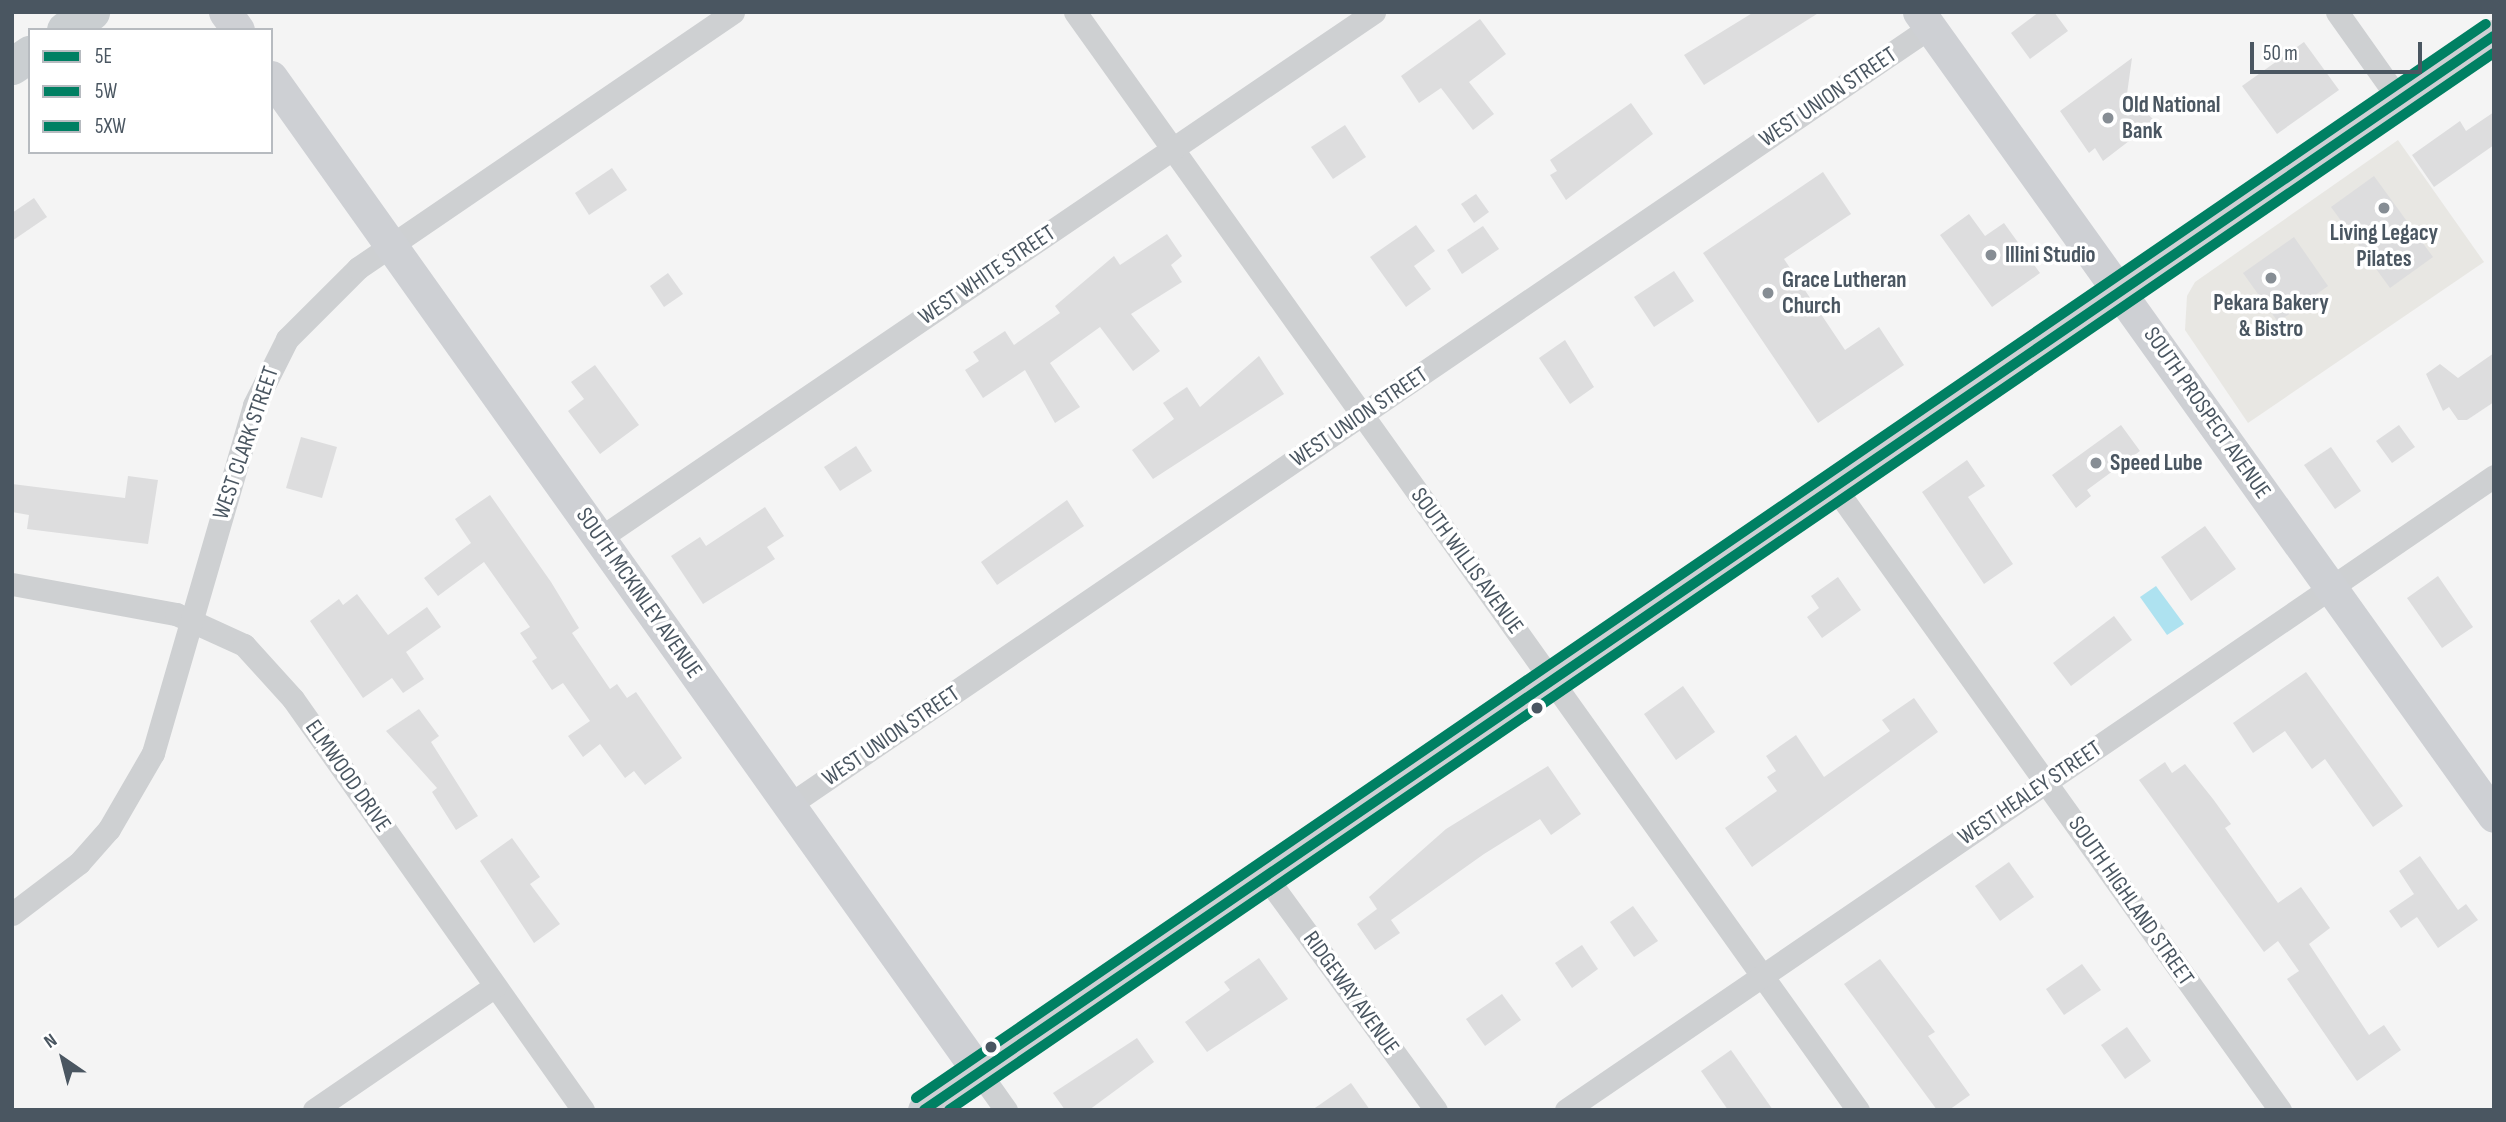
<!DOCTYPE html>
<html>
<head>
<meta charset="utf-8">
<style>
	body { margin:0 }
	#map { position:relative; width:2506px; height:1122px; overflow:hidden; background:#f4f4f4; font-family:"Sofia Sans Condensed",sans-serif }
	div>[style] { position:absolute }
	[style*='--x'] { left:calc(var(--x)*1px); top:calc(var(--y)*1px); width:calc(var(--w)*1px); rotate:calc(var(--a)*1deg) }
	.commercial>* { inset:0; background:#e8e7e3 }
	.water>* { inset:0; background:#aee2f0 }
	.building>* { inset:0; background:#ddddde }
	.street>* { height:23px; margin:-11.5px; padding:0 11.5px; transform-origin:11.5px; border-radius:11.5px; background:#ced0d2 }
	.secondary>* { height:33px; margin:-16.5px; padding:0 16.5px; transform-origin:16.5px; border-radius:16.5px; background:#ced0d4 }
	.primary>* { height:37px; margin:-18.5px; padding:0 18.5px; transform-origin:18.5px; border-radius:18.5px; background:#caced1 }
	.bus-1>* { height:10px; margin:-5px; padding:0 5px; transform-origin:5px; border-radius:5px; background:#008063 }
	.bus-2>* { height:10px; margin:-5px; padding:0 5px; transform-origin:5px; border-radius:5px; background:#008063 }
	.bus-3>* { height:10px; margin:-5px; padding:0 5px; transform-origin:5px; border-radius:5px; background:#008063 }
	.dots>* { width:19px; height:19px; translate:-50% -50%; box-sizing:border-box; border:4px solid #fff; border-radius:50% }
	span { translate:-50% -50%; white-space:nowrap; text-align:center; line-height:1.15; -webkit-text-stroke:7px #fff; paint-order:stroke }
	.street-label { font-size:23px; color:#4a5661 }
	.poi-label { font-size:23px; color:#4a5661; font-weight:700 }
	.left { translate:0 -50%; text-align:left }
	.frame { position:absolute; inset:0; border:14px solid #4a5661; pointer-events:none }
	.legend { position:absolute; left:28px; top:28px; width:245px; height:126px; box-sizing:border-box; background:#fff; border:2px solid #b7bbc0; margin:0; padding:9px 12px; list-style:none; font-size:21px; color:#4a5661 }
	.legend li { display:flex; align-items:center; gap:14px; height:35px }
	.legend b { width:35px; border:2px solid #b7bbc0 }
	.north { position:absolute; left:28px; top:1024px; width:70px; height:70px; -webkit-text-stroke:5px #fff; paint-order:stroke; rotate:325deg; font-size:19px; font-weight:700; line-height:28px; text-align:center; color:#4a5661 }
	.north::after { content:''; display:block; margin:auto; width:24px; height:32px; background:#4a5661; clip-path:polygon(50% 0,100% 100%,50% 72%,0 100%) }
	.scale { position:absolute; left:2250px; top:42px; width:172px; height:32px; box-sizing:border-box; border:4px solid #4a5661; border-top:0; padding-left:9px; font-size:21px; line-height:24px; white-space:nowrap; color:#4a5661; -webkit-text-stroke:5px #fff; paint-order:stroke }
</style>
</head>
<body>
<div id="map">
	<div class="commercial">
		<div style="clip-path:polygon(2398px 140px,2484px 262px,2248px 423px,2185px 330px,2187px 296px,2195px 282px)"></div>
	</div>
	<div class="water">
		<div style="clip-path:polygon(2156px 586px,2184px 624px,2167px 635px,2140px 597px)"></div>
	</div>
	<div class="building">
		<div style="clip-path:polygon(1754px 12px,1820px 12px,1704px 85px,1684px 55px)"></div>
		<div style="clip-path:polygon(2039px 12px,2054px 12px,2068px 31px,2030px 59px,2011px 33px)"></div>
		<div style="clip-path:polygon(1480px 19px,1506px 54px,1469px 82px,1494px 114px,1473px 130px,1441px 88px,1419px 103px,1401px 76px)"></div>
		<div style="clip-path:polygon(2304px 42px,2339px 90px,2277px 134px,2242px 86px)"></div>
		<div style="clip-path:polygon(2132px 58px,2127px 94px,2155px 121px,2103px 161px,2095px 148px,2089px 153px,2060px 111px)"></div>
		<div style="clip-path:polygon(1631px 103px,1653px 134px,1566px 200px,1550px 175px,1557px 171px,1550px 160px)"></div>
		<div style="clip-path:polygon(2494px 112px,2494px 145px,2434px 187px,2412px 155px,2460px 121px,2466px 131px)"></div>
		<div style="clip-path:polygon(1345px 125px,1366px 157px,1333px 179px,1311px 147px)"></div>
		<div style="clip-path:polygon(612px 168px,627px 190px,589px 215px,575px 193px)"></div>
		<div style="clip-path:polygon(1823px 172px,1851px 214px,1784px 259px,1845px 350px,1879px 327px,1904px 365px,1818px 423px,1703px 253px)"></div>
		<div style="clip-path:polygon(2374px 176px,2433px 257px,2390px 288px,2331px 207px)"></div>
		<div style="clip-path:polygon(1476px 194px,1489px 212px,1474px 223px,1461px 204px)"></div>
		<div style="clip-path:polygon(34px 198px,47px 217px,12px 241px,12px 213px)"></div>
		<div style="clip-path:polygon(1969px 214px,1985px 236px,2004px 223px,2040px 273px,1992px 307px,1940px 235px)"></div>
		<div style="clip-path:polygon(1416px 225px,1435px 251px,1414px 266px,1431px 289px,1406px 307px,1370px 257px)"></div>
		<div style="clip-path:polygon(1483px 226px,1499px 249px,1462px 274px,1447px 250px)"></div>
		<div style="clip-path:polygon(1167px 234px,1182px 256px,1171px 265px,1182px 282px,1131px 314px,1160px 351px,1133px 371px,1100px 327px,1050px 363px,1080px 407px,1055px 423px,1025px 370px,983px 398px,965px 370px,979px 361px,973px 352px,1005px 331px,1014px 345px,1060px 313px,1055px 306px,1114px 256px,1120px 265px)"></div>
		<div style="clip-path:polygon(2294px 237px,2328px 286px,2278px 322px,2243px 273px)"></div>
		<div style="clip-path:polygon(1674px 271px,1694px 301px,1654px 327px,1634px 297px)"></div>
		<div style="clip-path:polygon(668px 273px,683px 294px,664px 307px,650px 286px)"></div>
		<div style="clip-path:polygon(1565px 340px,1594px 387px,1570px 404px,1539px 358px)"></div>
		<div style="clip-path:polygon(2494px 353px,2494px 402px,2467px 420px,2458px 420px,2449px 407px,2443px 411px,2426px 374px,2440px 364px,2458px 378px)"></div>
		<div style="clip-path:polygon(1259px 356px,1284px 394px,1153px 479px,1132px 450px,1174px 419px,1163px 403px,1187px 387px,1200px 407px)"></div>
		<div style="clip-path:polygon(595px 365px,639px 425px,600px 454px,568px 411px,584px 399px,571px 382px)"></div>
		<div style="clip-path:polygon(2121px 425px,2140px 451px,2087px 490px,2091px 496px,2076px 508px,2052px 475px)"></div>
		<div style="clip-path:polygon(2399px 425px,2415px 447px,2392px 463px,2376px 441px)"></div>
		<div style="clip-path:polygon(301px 437px,337px 447px,322px 498px,286px 488px)"></div>
		<div style="clip-path:polygon(856px 446px,872px 471px,840px 491px,824px 467px)"></div>
		<div style="clip-path:polygon(2331px 447px,2361px 491px,2335px 509px,2304px 465px)"></div>
		<div style="clip-path:polygon(1967px 460px,1985px 486px,1968px 497px,2013px 564px,1984px 584px,1922px 492px)"></div>
		<div style="clip-path:polygon(128px 476px,158px 480px,148px 544px,27px 529px,29px 515px,12px 512px,12px 484px,125px 498px)"></div>
		<div style="clip-path:polygon(490px 495px,551px 582px,579px 628px,572px 633px,610px 689px,617px 684px,627px 698px,636px 692px,682px 758px,645px 785px,634px 771px,625px 778px,600px 744px,583px 757px,568px 736px,590px 721px,563px 683px,552px 690px,532px 661px,537px 658px,520px 633px,530px 627px,484px 562px,438px 596px,424px 578px,471px 543px,455px 519px)"></div>
		<div style="clip-path:polygon(1067px 500px,1084px 526px,997px 585px,981px 562px)"></div>
		<div style="clip-path:polygon(765px 507px,784px 536px,767px 547px,775px 559px,703px 604px,671px 556px,700px 537px,706px 546px)"></div>
		<div style="clip-path:polygon(2205px 526px,2236px 569px,2191px 601px,2161px 557px)"></div>
		<div style="clip-path:polygon(2438px 576px,2473px 627px,2442px 648px,2407px 598px)"></div>
		<div style="clip-path:polygon(1838px 577px,1861px 610px,1822px 638px,1807px 617px,1819px 608px,1811px 596px)"></div>
		<div style="clip-path:polygon(357px 594px,388px 635px,427px 607px,441px 627px,406px 652px,424px 679px,403px 693px,392px 678px,363px 698px,310px 621px,339px 599px,343px 605px)"></div>
		<div style="clip-path:polygon(2114px 616px,2132px 640px,2071px 686px,2053px 663px)"></div>
		<div style="clip-path:polygon(2306px 672px,2403px 806px,2373px 827px,2325px 759px,2312px 769px,2285px 731px,2253px 753px,2233px 723px)"></div>
		<div style="clip-path:polygon(1683px 686px,1715px 732px,1676px 760px,1644px 714px)"></div>
		<div style="clip-path:polygon(1914px 698px,1938px 732px,1752px 867px,1725px 828px,1777px 791px,1767px 777px,1776px 771px,1766px 756px,1796px 735px,1824px 777px,1890px 731px,1882px 720px)"></div>
		<div style="clip-path:polygon(419px 709px,439px 736px,431px 742px,478px 816px,456px 830px,432px 792px,437px 788px,386px 731px)"></div>
		<div style="clip-path:polygon(2165px 762px,2172px 773px,2185px 764px,2213px 799px,2231px 824px,2225px 828px,2278px 903px,2301px 887px,2330px 928px,2309px 944px,2369px 1035px,2384px 1025px,2401px 1050px,2357px 1081px,2287px 979px,2299px 971px,2278px 941px,2264px 952px,2139px 780px)"></div>
		<div style="clip-path:polygon(1548px 766px,1581px 814px,1551px 835px,1540px 819px,1484px 854px,1391px 920px,1400px 933px,1375px 950px,1357px 924px,1377px 909px,1369px 897px,1446px 829px)"></div>
		<div style="clip-path:polygon(512px 838px,540px 877px,530px 884px,560px 924px,534px 943px,480px 861px)"></div>
		<div style="clip-path:polygon(2420px 856px,2458px 910px,2466px 904px,2478px 920px,2438px 948px,2417px 917px,2401px 928px,2389px 911px,2414px 894px,2399px 871px)"></div>
		<div style="clip-path:polygon(2009px 862px,2034px 897px,2000px 921px,1975px 886px)"></div>
		<div style="clip-path:polygon(1633px 906px,1658px 941px,1634px 957px,1610px 922px)"></div>
		<div style="clip-path:polygon(1582px 945px,1598px 969px,1572px 988px,1555px 963px)"></div>
		<div style="clip-path:polygon(1259px 958px,1288px 999px,1207px 1052px,1185px 1022px,1230px 990px,1224px 982px)"></div>
		<div style="clip-path:polygon(1880px 959px,1935px 1032px,1928px 1036px,1970px 1095px,1949px 1110px,1937px 1110px,1844px 984px)"></div>
		<div style="clip-path:polygon(2082px 964px,2101px 990px,2064px 1015px,2046px 989px)"></div>
		<div style="clip-path:polygon(1502px 994px,1521px 1020px,1485px 1046px,1466px 1019px)"></div>
		<div style="clip-path:polygon(2127px 1027px,2151px 1061px,2125px 1079px,2101px 1045px)"></div>
		<div style="clip-path:polygon(1137px 1038px,1154px 1062px,1089px 1110px,1065px 1110px,1053px 1093px)"></div>
		<div style="clip-path:polygon(1731px 1050px,1773px 1110px,1728px 1110px,1701px 1071px)"></div>
		<div style="clip-path:polygon(1351px 1083px,1370px 1110px,1312px 1110px)"></div>
	</div>
	<div class="street">
		<div style="--x:1075;--y:12;--w:1349;--a:54.51"></div>
		<div style="--x:2337;--y:12;--w:109;--a:54.7"></div>
		<div style="--x:1835;--y:488;--w:765;--a:54.42"></div>
		<div style="--x:600;--y:538;--w:936;--a:-34.2"></div>
		<div style="--x:12;--y:584;--w:167;--a:10.4"></div>
		<div style="--x:176;--y:614;--w:75;--a:24.5"></div>
		<div style="--x:244;--y:645;--w:73;--a:47.8"></div>
		<div style="--x:293;--y:699;--w:503;--a:54.79"></div>
		<div style="--x:789;--y:805;--w:1380;--a:-34.28"></div>
		<div style="--x:1266;--y:877;--w:288;--a:53.9"></div>
		<div style="--x:12;--y:914;--w:84;--a:-37.3"></div>
		<div style="--x:79;--y:863;--w:45;--a:-48.6"></div>
		<div style="--x:109;--y:829;--w:88;--a:-59.9"></div>
		<div style="--x:153;--y:753;--w:362;--a:-73.8"></div>
		<div style="--x:254;--y:405;--w:74;--a:-63.4"></div>
		<div style="--x:287;--y:339;--w:100;--a:-45"></div>
		<div style="--x:358;--y:268;--w:454;--a:-34.3"></div>
		<div style="--x:979;--y:1072;--w:47;--a:54.6"></div>
		<div style="--x:314;--y:1110;--w:219;--a:-34.4"></div>
		<div style="--x:1566;--y:1110;--w:1124;--a:-34.34"></div>
	</div>
	<div class="secondary">
		<div style="--x:225;--y:12;--w:22;--a:54"></div>
		<div style="--x:1919;--y:12;--w:988;--a:54.43"></div>
		<div style="--x:271;--y:77;--w:1221;--a:54.57"></div>
		<div style="--x:924;--y:1110;--w:1902;--a:-34.38"></div>
	</div>
	<div class="primary">
		<div style="--x:65;--y:30;--w:32;--a:-35"></div>
		<div style="--x:12;--y:66;--w:22;--a:-34"></div>
	</div>
	<div class="bus-1">
		<div style="--x:924;--y:1110;--w:1902;--a:-34.38"></div>
	</div>
	<div class="bus-2">
		<div style="--x:949;--y:1110;--w:1872;--a:-34.38"></div>
	</div>
	<div class="bus-3">
		<div style="--x:916;--y:1098;--w:1902;--a:-34.38"></div>
	</div>
	<div class="dots">
		<div style="left:2108px;top:118px;background:#868d94"></div>
		<div style="left:2384px;top:208px;background:#868d94"></div>
		<div style="left:1991px;top:255px;background:#868d94"></div>
		<div style="left:2271px;top:278px;background:#868d94"></div>
		<div style="left:1768px;top:293px;background:#868d94"></div>
		<div style="left:2096px;top:463px;background:#868d94"></div>
		<div style="left:1537px;top:708px;background:#4a5661"></div>
		<div style="left:991px;top:1047px;background:#4a5661"></div>
	</div>
	<div class="street-label">
		<span style="left:1828px;top:97px;rotate:-34deg">WEST UNION STREET</span>
		<span style="left:987px;top:275px;rotate:-34deg">WEST WHITE STREET</span>
		<span style="left:2207px;top:413px;rotate:55deg">SOUTH PROSPECT AVENUE</span>
		<span style="left:1359px;top:417px;rotate:-34deg">WEST UNION STREET</span>
		<span style="left:246px;top:443px;rotate:-71deg">WEST CLARK STREET</span>
		<span style="left:1467px;top:561px;rotate:54deg">SOUTH WILLIS AVENUE</span>
		<span style="left:639px;top:593px;rotate:55deg">SOUTH MCKINLEY AVENUE</span>
		<span style="left:891px;top:736px;rotate:-34deg">WEST UNION STREET</span>
		<span style="left:348px;top:776px;rotate:55deg">ELMWOOD DRIVE</span>
		<span style="left:2030px;top:793px;rotate:-34deg">WEST HEALEY STREET</span>
		<span style="left:2131px;top:901px;rotate:55deg">SOUTH HIGHLAND STREET</span>
		<span style="left:1351px;top:993px;rotate:54deg">RIDGEWAY AVENUE</span>
	</div>
	<div class="poi-label">
		<span class="left" style="left:2122px;top:118px">Old National<br>Bank</span>
		<span style="left:2384px;top:246px">Living Legacy<br>Pilates</span>
		<span class="left" style="left:2005px;top:255px">Illini Studio</span>
		<span class="left" style="left:1782px;top:293px">Grace Lutheran<br>Church</span>
		<span style="left:2271px;top:316px">Pekara Bakery<br>&amp; Bistro</span>
		<span class="left" style="left:2110px;top:463px">Speed Lube</span>
	</div>
	<div class="frame"></div>
	<ul class="legend">
	<li><b style="height:9px;background:#008063"></b>5E</li>
	<li><b style="height:9px;background:#008063"></b>5W</li>
	<li><b style="height:9px;background:#008063"></b>5XW</li>
	</ul>
	<div class="north">N</div>
	<div class="scale">50 m</div>
</div>
</body>
</html>
